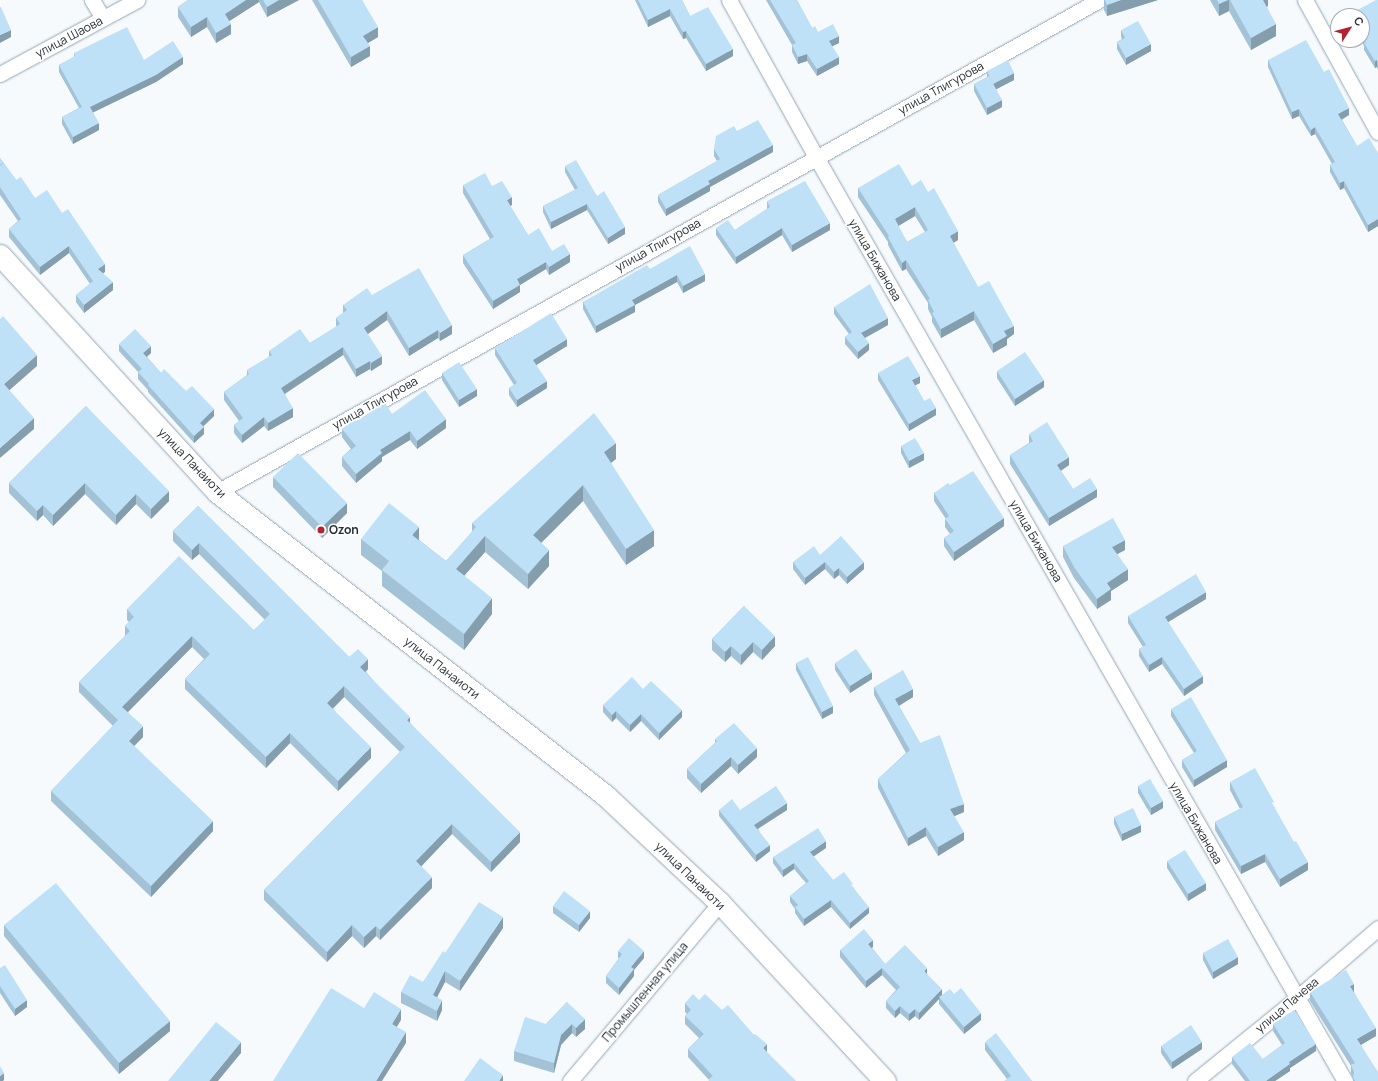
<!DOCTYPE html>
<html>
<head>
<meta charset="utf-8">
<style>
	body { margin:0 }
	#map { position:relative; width:1378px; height:1081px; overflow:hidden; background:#f6fafd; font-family:Manrope,sans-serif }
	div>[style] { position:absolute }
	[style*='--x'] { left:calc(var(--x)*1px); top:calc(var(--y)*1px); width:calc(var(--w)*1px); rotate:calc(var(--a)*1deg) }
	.roads { filter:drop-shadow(0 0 1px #93a6b3) drop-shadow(0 0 1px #93a6b3) }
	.street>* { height:15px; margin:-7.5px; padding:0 7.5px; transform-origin:7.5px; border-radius:7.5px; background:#fff }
	.secondary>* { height:21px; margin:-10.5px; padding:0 10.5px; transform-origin:10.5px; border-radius:10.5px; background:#fff }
	.wall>* { inset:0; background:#a3c2d5 }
	.shaded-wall>* { inset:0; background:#859eae }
	.building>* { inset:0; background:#bee1f8 }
	.dots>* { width:11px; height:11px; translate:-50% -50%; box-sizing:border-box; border:2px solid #fff; border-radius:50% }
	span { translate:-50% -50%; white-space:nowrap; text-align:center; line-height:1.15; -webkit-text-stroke:3px #fff; paint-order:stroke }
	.street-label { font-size:12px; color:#262e33 }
	.poi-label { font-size:12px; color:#262e33; font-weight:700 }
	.left { translate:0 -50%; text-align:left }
	.north { position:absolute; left:1330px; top:8px; width:40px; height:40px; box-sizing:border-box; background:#fff; border:1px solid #a8abad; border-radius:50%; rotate:54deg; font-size:11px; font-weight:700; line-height:16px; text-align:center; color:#262e33 }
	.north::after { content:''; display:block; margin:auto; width:14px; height:18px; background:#b32132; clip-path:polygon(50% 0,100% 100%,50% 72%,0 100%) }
</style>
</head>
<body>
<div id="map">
	<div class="roads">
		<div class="street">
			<div style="--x:92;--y:0;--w:21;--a:59"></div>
			<div style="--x:729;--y:0;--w:179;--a:61"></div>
			<div style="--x:816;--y:157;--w:1065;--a:60.21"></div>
			<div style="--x:1305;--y:0;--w:151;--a:61.1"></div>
			<div style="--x:0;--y:74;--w:156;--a:-28.4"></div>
			<div style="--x:217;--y:492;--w:1010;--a:-29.15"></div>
			<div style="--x:570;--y:1081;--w:233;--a:-49.9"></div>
			<div style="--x:1195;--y:1081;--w:132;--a:-39.1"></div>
			<div style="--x:1297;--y:998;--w:107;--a:-40.8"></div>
		</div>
		<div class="secondary">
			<div style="--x:0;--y:255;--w:321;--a:47.5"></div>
			<div style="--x:217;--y:492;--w:494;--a:38"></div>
			<div style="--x:606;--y:796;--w:156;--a:43.2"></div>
			<div style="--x:720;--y:903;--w:243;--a:47.2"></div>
		</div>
	</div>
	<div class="wall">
		<div style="clip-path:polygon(188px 0,299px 0,267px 17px,259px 2px,229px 21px,231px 34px,216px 43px,207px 27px,191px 37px,178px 17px,178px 7px)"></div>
		<div style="clip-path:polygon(312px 0,362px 0,378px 37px,368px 43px,370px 56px,351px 67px)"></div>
		<div style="clip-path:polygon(635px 0,682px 0,690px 16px,733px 56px,706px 71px,686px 38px,683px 39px,670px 16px,648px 27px)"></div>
		<div style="clip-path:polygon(766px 0,797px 0,812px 28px,818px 32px,839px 43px,832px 46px,839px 64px,817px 76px,807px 61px,798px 64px,792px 52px,792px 45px)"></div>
		<div style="clip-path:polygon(1104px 0,1158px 0,1107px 16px,1104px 10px)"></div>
		<div style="clip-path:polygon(1210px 0,1268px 0,1268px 6px,1267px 7px,1276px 36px,1251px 50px,1229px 11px,1219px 16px)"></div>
		<div style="clip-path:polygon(1378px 0,1378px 70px,1377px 67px,1375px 68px,1364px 50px,1364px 46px,1361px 40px,1362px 40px,1362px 16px,1350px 16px,1350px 14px)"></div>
		<div style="clip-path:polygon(1121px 30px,1151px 51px,1126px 65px,1117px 49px,1117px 42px,1122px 39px,1121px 37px)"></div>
		<div style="clip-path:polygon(74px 53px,144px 60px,183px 64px,156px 82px,93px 112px,99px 130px,73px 144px,62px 124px,62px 117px,79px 108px,59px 72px,59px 65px,74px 57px)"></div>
		<div style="clip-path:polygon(1268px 60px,1324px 72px,1349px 115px,1342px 120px,1357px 146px,1378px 153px,1378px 226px,1368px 232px,1344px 188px,1340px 190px,1330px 172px,1330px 165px,1332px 164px,1315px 134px,1311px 136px,1299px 116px,1292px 119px,1268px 67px)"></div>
		<div style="clip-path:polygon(987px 71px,1014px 80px,996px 89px,1002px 107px,987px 115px,974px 91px,974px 84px,987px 77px)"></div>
		<div style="clip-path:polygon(737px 131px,773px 152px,710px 187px,710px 191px,666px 216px,658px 202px,658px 195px,717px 161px,714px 156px,714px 149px)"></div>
		<div style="clip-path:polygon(0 158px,16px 180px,35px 198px,62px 213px,105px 272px,103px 273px,113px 290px,84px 313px,76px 302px,76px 295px,90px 284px,69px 253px,40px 275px,9px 237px,9px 229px,18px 221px,0 195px)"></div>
		<div style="clip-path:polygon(565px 166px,597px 196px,625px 234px,608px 244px,587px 210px,551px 229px,543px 212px,543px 206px,575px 190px,565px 172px)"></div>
		<div style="clip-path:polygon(463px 185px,492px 186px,512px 205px,510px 206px,528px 235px,552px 251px,570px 262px,549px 275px,546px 269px,520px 285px,520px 292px,493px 309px,463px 263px,463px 255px,490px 239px,463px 193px)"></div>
		<div style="clip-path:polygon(evenodd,912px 186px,928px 192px,958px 240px,953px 243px,978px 287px,1014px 334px,1007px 339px,1007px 345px,993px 353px,974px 320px,941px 338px,932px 322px,932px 317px,928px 309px,928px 303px,906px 269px,902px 271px,888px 245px,888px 242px,858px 197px,858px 188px,912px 186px,915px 216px,925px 232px,907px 242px,898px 226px,915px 216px)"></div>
		<div style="clip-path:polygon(767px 201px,830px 230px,792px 252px,782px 235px,736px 264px,716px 235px,716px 228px,735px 230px,767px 209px)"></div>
		<div style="clip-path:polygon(650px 269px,705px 281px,683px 293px,677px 282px,635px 305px,635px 312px,596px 333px,583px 309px,583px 302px)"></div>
		<div style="clip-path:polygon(372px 295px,452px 334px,440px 341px,438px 338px,409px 356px,387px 320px,367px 334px,382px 364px,371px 371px,370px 369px,356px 377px,343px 355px,285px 394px,293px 417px,268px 431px,264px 426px,242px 443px,234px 433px,234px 425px,239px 421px,224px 400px,224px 392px,247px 375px,247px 370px,269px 357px,269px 351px,310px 343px,336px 327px,336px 318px,343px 313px,343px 305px)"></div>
		<div style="clip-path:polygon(834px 307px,888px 325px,865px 338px,869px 350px,858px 359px,845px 344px,845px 337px,849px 334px,834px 314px)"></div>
		<div style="clip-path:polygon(119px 344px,151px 353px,147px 357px,161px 373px,186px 391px,214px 416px,204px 426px,204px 434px,194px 443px,148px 392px,148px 390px,138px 379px,138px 372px,119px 351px)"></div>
		<div style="clip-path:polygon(567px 346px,536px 365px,547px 388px,517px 407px,509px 395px,509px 388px,514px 385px,495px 355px,495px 348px)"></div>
		<div style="clip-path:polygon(997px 371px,1044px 387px,1015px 406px,997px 378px)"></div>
		<div style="clip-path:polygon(442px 373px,477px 396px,459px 407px,442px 380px)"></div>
		<div style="clip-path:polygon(878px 373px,920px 383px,915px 385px,924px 401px,936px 415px,909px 431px,878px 380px)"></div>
		<div style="clip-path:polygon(86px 406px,169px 501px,151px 519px,136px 504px,116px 525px,85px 494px,53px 526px,43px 515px,37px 521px,9px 493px,9px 483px)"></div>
		<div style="clip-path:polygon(392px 414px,446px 428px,417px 449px,410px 440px,382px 457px,382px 461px,356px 483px,342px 466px,342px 457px,351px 449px,342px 437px,342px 429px,356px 421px)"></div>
		<div style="clip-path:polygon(1029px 434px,1069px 465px,1061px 471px,1073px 489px,1097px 497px,1049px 526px,1010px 464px,1010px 455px,1029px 443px)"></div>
		<div style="clip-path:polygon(901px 446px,924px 460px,909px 468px,901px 453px)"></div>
		<div style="clip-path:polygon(616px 459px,611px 463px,654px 546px,626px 565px,583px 501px,541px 543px,549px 566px,528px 589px,485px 552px,464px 576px,492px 614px,464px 650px,382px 586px,382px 571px,361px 555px,361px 539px,419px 540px,446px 561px,472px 532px,472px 523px)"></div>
		<div style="clip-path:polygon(273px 477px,347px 513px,322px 538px,273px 487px)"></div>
		<div style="clip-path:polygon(950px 485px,1004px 526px,954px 561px,944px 546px,944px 538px,950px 534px,945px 527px,945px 519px,946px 519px,934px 501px,934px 493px)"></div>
		<div style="clip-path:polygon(198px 506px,349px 657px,368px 669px,366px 672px,410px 723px,520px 842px,491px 872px,452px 834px,421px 866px,432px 888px,380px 940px,376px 936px,364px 948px,352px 936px,327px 962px,264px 900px,264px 890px,400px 752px,344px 697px,333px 709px,371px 758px,338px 791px,290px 743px,266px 768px,185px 689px,185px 679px,204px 659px,192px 647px,128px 712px,143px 737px,134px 746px,213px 831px,151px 897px,51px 801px,51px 791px,113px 726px,79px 692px,79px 682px,125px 636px,125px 626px,129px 622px,127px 620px,127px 609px,254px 630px,265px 620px,199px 554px,192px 560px,173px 541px,173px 531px)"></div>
		<div style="clip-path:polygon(1063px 546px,1125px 550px,1117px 554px,1128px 580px,1111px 591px,1111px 600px,1097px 609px,1074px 578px,1063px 557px)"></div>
		<div style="clip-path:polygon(820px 555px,864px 569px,847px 584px,839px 575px,834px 579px,825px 569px,805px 585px,793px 569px,793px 562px)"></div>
		<div style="clip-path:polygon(1206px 599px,1168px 622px,1203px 683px,1184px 696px,1162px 664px,1149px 672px,1139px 656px,1139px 649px,1143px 647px,1128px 623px,1128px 616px)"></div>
		<div style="clip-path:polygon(744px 606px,775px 646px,762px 660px,753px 652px,741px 665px,731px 656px,725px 662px,712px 650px,712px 639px)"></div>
		<div style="clip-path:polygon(796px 663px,833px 713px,822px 719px,796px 670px)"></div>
		<div style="clip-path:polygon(835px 663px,872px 679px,850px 693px,835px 670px)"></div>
		<div style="clip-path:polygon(874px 687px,913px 697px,899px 706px,920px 743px,964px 812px,954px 816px,964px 840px,938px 856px,926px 836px,908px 846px,878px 788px,878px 779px,906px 753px,874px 695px)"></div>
		<div style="clip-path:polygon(643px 689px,682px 717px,659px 740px,641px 721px,630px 732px,616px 718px,612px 722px,603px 712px,603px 705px)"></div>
		<div style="clip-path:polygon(1171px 709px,1227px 767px,1194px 787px,1182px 767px,1182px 760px,1194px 753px,1171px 716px)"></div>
		<div style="clip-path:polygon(715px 739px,757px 757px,738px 774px,731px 766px,701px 793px,687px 778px,687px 769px,715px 743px)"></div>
		<div style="clip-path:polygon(1230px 782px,1274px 807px,1308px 870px,1280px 887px,1265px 862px,1241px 874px,1215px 830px,1215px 822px,1240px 809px,1230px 790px)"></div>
		<div style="clip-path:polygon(1138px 786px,1163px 808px,1151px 815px,1138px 793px)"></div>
		<div style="clip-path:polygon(719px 810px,787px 810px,758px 829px,770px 851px,756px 862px,719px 816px)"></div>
		<div style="clip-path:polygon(1114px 817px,1141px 832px,1122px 841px,1114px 824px)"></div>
		<div style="clip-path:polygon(826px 848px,813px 856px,833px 880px,853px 887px,869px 913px,850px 929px,831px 907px,804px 926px,795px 913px,795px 909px,790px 902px,790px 896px,806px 883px,794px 869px,783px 877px,773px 863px,773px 857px)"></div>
		<div style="clip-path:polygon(1167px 861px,1206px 890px,1188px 901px,1167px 868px)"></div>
		<div style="clip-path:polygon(553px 906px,590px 918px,579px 932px,553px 913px)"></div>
		<div style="clip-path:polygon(4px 925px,170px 1031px,119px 1074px,4px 936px)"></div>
		<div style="clip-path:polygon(503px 928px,460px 991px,445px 982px,437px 997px,442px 1010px,437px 1021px,401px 1003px,401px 992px,423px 982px,445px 953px)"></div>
		<div style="clip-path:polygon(873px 947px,872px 948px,885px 964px,927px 974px,942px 995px,954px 994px,981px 1020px,964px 1034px,939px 1004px,939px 998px,919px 1020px,915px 1016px,909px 1021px,900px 1013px,895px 1018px,886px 1008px,886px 1001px,896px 990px,882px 975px,866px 988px,840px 957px,840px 950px)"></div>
		<div style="clip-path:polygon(618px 951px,644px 958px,634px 970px,634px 976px,619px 995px,606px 983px,606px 976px,619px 958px,618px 958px)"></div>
		<div style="clip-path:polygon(1203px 953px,1238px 964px,1213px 979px,1203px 960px)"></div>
		<div style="clip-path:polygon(0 968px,27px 1007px,15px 1016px,0 993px)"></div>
		<div style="clip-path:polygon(1310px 992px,1354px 992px,1376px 1036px,1361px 1045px,1378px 1081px,1353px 1081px,1353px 1078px,1351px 1074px,1351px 1066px,1310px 1001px)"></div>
		<div style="clip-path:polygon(699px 1000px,722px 1010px,754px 1035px,709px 1080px,688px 1057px,688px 1049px,699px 1038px,685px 1024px,685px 1016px,687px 1014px,685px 1012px,685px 1003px)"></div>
		<div style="clip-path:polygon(567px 1002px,585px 1029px,576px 1037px,572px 1033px,561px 1045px,554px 1073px,514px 1061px,514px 1051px,546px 1024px)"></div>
		<div style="clip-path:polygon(1273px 1024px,1316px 1051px,1290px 1068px,1290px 1071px,1275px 1081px,1245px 1081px,1232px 1064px,1232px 1057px,1263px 1059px,1282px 1045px,1273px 1031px)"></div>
		<div style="clip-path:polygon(985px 1042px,1032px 1081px,1007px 1079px,985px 1050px)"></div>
		<div style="clip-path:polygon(1161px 1046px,1202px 1049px,1172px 1069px,1161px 1053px)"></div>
	</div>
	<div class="shaded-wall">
		<div style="clip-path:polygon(246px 0,259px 0,259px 2px,225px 24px,225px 14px)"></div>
		<div style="clip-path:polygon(279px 0,299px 0,267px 17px,267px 7px)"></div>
		<div style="clip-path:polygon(1121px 0,1158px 0,1107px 16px,1107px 5px)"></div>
		<div style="clip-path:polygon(1228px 0,1229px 0,1229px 11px,1219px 16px,1219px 4px)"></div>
		<div style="clip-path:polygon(1262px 0,1268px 0,1268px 6px,1262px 9px)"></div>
		<div style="clip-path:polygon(670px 9px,670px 16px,648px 27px,648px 20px)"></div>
		<div style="clip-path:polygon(207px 17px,207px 27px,191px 37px,191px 27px)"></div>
		<div style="clip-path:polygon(231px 24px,231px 34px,216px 43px,216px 33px)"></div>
		<div style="clip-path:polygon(1276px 24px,1276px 36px,1251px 50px,1251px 38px)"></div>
		<div style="clip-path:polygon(378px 27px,378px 37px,363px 46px,363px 36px)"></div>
		<div style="clip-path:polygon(11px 30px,11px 37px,0 43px,0 35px)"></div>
		<div style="clip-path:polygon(686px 31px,686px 38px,683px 39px,683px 32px)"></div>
		<div style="clip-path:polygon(839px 36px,839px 43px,829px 48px,829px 41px)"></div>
		<div style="clip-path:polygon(1151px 44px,1151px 51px,1126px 65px,1126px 58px)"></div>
		<div style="clip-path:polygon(370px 46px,370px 56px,351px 67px,351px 57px)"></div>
		<div style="clip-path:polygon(733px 49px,733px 56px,706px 71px,706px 64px)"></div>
		<div style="clip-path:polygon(807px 54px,807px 61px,798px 64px,798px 57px)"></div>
		<div style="clip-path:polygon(183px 57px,183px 64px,156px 82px,90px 114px,90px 107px)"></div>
		<div style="clip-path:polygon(839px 57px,839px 64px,817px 76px,817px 69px)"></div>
		<div style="clip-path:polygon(1377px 60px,1377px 67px,1375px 68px,1375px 61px)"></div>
		<div style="clip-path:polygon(1014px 73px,1014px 80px,993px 91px,993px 84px)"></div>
		<div style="clip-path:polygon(1002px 100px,1002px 107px,987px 115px,987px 108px)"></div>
		<div style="clip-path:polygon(1349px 108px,1349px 115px,1338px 121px,1338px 114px)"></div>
		<div style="clip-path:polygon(1299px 109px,1299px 116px,1292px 119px,1292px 112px)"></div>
		<div style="clip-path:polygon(99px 123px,99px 130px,73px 144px,73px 137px)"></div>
		<div style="clip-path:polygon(1315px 127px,1315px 134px,1311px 136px,1311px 130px)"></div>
		<div style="clip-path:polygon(773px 145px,773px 152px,710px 187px,710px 191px,666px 216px,666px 209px,708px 181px)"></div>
		<div style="clip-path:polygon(1344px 181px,1344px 188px,1340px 190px,1340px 183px)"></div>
		<div style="clip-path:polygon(512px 197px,512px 205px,507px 208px,507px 200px)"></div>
		<div style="clip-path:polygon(587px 204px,587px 210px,551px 229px,551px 222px)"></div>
		<div style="clip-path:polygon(915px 207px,915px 216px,895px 228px,895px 219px)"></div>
		<div style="clip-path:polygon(1378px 219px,1378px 226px,1368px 232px,1368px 225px)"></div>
		<div style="clip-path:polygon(830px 223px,830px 230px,792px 252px,792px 245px)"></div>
		<div style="clip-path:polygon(625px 227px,625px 234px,608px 244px,608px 238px)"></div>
		<div style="clip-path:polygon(782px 228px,782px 235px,736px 264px,736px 257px)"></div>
		<div style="clip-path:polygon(958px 231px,958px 240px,950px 245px,950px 236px)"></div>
		<div style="clip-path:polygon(69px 246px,69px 253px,40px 275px,40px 267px)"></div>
		<div style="clip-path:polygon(570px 254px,570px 262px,549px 275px,549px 267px)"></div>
		<div style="clip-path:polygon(906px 260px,906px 269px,902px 271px,902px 263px)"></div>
		<div style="clip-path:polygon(546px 262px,546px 269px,520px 285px,520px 292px,493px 309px,493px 301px,517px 279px)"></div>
		<div style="clip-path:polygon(105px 264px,105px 272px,98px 276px,98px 269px)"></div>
		<div style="clip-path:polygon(705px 274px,705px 281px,683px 293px,683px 286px)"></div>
		<div style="clip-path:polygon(677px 275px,677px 282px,635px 305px,635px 312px,596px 333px,596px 326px,632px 300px)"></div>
		<div style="clip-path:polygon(113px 282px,113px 290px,84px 313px,84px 305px)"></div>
		<div style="clip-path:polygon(387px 311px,387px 320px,364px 337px,364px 328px)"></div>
		<div style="clip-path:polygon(974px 311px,974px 320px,941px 338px,941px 329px)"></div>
		<div style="clip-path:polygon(888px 318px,888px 325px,861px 340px,861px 333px)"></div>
		<div style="clip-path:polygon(452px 325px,452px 334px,440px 341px,440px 333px)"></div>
		<div style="clip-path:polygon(1014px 326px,1014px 334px,1007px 339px,1007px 345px,993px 353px,993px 344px,1004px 331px)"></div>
		<div style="clip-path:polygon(438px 330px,438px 338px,409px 356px,409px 348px)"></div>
		<div style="clip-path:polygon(567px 339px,567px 346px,533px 367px,533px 360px)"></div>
		<div style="clip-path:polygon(869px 343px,869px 350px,858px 359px,858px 352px)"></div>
		<div style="clip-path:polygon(151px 346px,151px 353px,143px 360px,143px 353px)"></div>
		<div style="clip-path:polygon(343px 347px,343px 355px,281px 396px,281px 388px)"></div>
		<div style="clip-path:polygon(37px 355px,37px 366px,4px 395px,4px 384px)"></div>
		<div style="clip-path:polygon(382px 356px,382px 364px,371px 371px,371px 363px)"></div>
		<div style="clip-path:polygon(370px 361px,370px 369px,356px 377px,356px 369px)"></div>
		<div style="clip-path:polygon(920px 376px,920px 383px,912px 387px,912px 380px)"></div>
		<div style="clip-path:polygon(1044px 380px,1044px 387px,1015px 406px,1015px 399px)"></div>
		<div style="clip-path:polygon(547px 381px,547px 388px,517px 407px,517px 400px)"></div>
		<div style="clip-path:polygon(477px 389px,477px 396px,459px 407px,459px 400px)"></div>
		<div style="clip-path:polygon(293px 408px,293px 417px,268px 431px,268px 423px)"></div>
		<div style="clip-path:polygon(936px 408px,936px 415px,909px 431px,909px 424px)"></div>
		<div style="clip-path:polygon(214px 409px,214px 416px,200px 429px,200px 423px)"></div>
		<div style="clip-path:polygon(264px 417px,264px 426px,242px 443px,242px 435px)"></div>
		<div style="clip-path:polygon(34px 418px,34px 429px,0 458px,0 448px)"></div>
		<div style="clip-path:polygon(446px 419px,446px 428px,417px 449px,417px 441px)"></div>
		<div style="clip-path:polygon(204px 427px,204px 434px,194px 443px,194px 436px)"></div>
		<div style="clip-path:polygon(410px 431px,410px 440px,382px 457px,382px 461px,356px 483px,356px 474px,380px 450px)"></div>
		<div style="clip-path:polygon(616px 443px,616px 459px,604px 468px,604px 452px)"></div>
		<div style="clip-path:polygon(924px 453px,924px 460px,909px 468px,909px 461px)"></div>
		<div style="clip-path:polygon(1069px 457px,1069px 465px,1057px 473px,1057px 465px)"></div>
		<div style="clip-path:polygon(85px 483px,85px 494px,53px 526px,53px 515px)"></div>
		<div style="clip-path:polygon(583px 485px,583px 501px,533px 551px,533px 535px)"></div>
		<div style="clip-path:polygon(1097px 489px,1097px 497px,1049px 526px,1049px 518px)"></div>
		<div style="clip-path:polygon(169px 491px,169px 501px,151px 519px,151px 509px)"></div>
		<div style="clip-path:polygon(136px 494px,136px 504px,116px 525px,116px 515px)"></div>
		<div style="clip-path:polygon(347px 503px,347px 513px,322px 538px,322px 527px)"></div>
		<div style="clip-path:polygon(43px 505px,43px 515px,37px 521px,37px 511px)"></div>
		<div style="clip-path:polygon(1004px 518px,1004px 526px,954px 561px,954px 552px)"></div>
		<div style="clip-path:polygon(419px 527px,419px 542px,412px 535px)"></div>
		<div style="clip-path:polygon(654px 530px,654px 546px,626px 565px,626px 549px)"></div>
		<div style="clip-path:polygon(485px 536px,485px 552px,456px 585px,456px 569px)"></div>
		<div style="clip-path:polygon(1125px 540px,1125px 550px,1112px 557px,1112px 547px)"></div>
		<div style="clip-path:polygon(199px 543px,199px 554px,192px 560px,192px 550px)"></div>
		<div style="clip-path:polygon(549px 550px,549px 566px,528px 589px,528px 574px)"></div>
		<div style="clip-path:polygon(825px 562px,825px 569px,805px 585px,805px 578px)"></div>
		<div style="clip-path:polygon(864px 562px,864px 569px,847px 584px,847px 577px)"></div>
		<div style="clip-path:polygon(839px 568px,839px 575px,834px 579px,834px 572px)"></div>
		<div style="clip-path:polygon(1128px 569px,1128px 580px,1111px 591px,1111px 600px,1097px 609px,1097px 599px,1107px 583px)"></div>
		<div style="clip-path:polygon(1206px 592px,1206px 599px,1165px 624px,1165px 617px)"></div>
		<div style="clip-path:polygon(492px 598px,492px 614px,464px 650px,464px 634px)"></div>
		<div style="clip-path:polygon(192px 636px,192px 647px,122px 718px,122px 707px)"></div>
		<div style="clip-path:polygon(775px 636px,775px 646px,762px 660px,762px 650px)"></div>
		<div style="clip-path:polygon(753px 642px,753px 652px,741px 665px,741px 655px)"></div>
		<div style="clip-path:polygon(731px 646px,731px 656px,725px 662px,725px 652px)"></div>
		<div style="clip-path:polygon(1162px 657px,1162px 664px,1149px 672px,1149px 665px)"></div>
		<div style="clip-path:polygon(368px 659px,368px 669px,360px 677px,360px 667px)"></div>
		<div style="clip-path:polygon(872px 672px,872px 679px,850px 693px,850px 686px)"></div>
		<div style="clip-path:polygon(1203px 676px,1203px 683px,1184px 696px,1184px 689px)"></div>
		<div style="clip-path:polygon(344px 686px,344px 697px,327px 714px,327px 703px)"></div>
		<div style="clip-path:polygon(913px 689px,913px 697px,895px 708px,895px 699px)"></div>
		<div style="clip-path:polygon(833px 706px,833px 713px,822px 719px,822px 712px)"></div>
		<div style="clip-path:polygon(682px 710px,682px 717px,659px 740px,659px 733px)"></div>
		<div style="clip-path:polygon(616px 711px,616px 718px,612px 722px,612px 715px)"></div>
		<div style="clip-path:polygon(641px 714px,641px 721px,630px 732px,630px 725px)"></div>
		<div style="clip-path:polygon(410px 717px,410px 727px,407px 720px)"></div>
		<div style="clip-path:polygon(143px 726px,143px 737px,129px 751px,129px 741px)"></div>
		<div style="clip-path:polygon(290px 733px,290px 743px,266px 768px,266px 757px)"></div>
		<div style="clip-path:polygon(371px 747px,371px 758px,338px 791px,338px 781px)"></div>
		<div style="clip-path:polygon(757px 748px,757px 757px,738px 774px,738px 765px)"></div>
		<div style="clip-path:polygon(731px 757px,731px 766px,701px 793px,701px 784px)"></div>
		<div style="clip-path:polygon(1227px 760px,1227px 767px,1194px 787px,1194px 780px)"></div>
		<div style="clip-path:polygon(1163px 801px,1163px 808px,1151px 815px,1151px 808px)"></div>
		<div style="clip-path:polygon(787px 803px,787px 810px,754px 831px,754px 825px)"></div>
		<div style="clip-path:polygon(964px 804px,964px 812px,950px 818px,950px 809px)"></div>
		<div style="clip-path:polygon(213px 821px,213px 831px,151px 897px,151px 886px)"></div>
		<div style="clip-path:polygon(452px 824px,452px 834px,416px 872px,416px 861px)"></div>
		<div style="clip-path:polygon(1141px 825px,1141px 832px,1122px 841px,1122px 834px)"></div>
		<div style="clip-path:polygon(926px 827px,926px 836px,908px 846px,908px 838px)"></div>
		<div style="clip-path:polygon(520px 832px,520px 842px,491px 872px,491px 862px)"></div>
		<div style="clip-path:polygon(964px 832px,964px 840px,938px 856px,938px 847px)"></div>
		<div style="clip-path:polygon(826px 841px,826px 848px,810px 859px,810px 852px)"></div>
		<div style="clip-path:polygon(770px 845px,770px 851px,756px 862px,756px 855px)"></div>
		<div style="clip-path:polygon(1265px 854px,1265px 862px,1241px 874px,1241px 866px)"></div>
		<div style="clip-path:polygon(1308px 862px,1308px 870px,1280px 887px,1280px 879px)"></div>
		<div style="clip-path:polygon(794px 863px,794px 869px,783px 877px,783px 870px)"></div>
		<div style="clip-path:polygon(432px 877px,432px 888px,380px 940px,380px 930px)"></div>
		<div style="clip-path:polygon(1206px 883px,1206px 890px,1188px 901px,1188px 894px)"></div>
		<div style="clip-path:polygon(831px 900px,831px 907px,804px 926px,804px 919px)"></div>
		<div style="clip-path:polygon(869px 907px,869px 913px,850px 929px,850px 923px)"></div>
		<div style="clip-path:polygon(590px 911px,590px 918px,579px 932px,579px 925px)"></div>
		<div style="clip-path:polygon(503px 917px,503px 928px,460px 991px,460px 981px)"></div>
		<div style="clip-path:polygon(352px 925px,352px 936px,327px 962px,327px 952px)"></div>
		<div style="clip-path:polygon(376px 926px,376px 936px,364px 948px,364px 937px)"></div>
		<div style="clip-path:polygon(873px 940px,873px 947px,868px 951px,868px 944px)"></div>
		<div style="clip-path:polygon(644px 951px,644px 958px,634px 970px,634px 976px,619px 995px,619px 988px,631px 967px)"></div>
		<div style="clip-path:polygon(1238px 957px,1238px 964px,1213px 979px,1213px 972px)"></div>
		<div style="clip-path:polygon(882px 968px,882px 975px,866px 988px,866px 981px)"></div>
		<div style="clip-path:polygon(927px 968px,927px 975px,924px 971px)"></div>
		<div style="clip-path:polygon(445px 971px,445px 982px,433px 1005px,433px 995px)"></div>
		<div style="clip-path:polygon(1354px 984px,1354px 992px,1350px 995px,1350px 986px)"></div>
		<div style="clip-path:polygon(942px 989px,942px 996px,919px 1020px,919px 1013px)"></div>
		<div style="clip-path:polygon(27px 1000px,27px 1007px,15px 1016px,15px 1009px)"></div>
		<div style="clip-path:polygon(442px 1000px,442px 1010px,437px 1021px,437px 1011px)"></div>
		<div style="clip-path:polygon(900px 1006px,900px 1013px,895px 1018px,895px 1011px)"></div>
		<div style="clip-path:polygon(401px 1009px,401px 1020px,392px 1035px,392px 1024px)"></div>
		<div style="clip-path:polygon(915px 1009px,915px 1016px,909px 1021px,909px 1014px)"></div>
		<div style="clip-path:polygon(981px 1013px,981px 1020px,964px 1034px,964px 1027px)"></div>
		<div style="clip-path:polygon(585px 1019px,585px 1029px,576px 1037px,576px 1028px)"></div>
		<div style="clip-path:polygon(170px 1021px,170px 1031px,119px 1074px,119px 1063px)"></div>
		<div style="clip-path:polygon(572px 1024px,572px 1033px,561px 1045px,554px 1073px,554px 1063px,561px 1035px)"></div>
		<div style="clip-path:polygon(1376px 1028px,1376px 1036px,1357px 1047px,1357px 1039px)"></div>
		<div style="clip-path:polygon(406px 1032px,406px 1043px,382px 1081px,376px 1081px)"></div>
		<div style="clip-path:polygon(241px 1042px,241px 1053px,218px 1081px,209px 1081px)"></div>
		<div style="clip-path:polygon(1202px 1042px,1202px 1049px,1172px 1069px,1172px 1062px)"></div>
		<div style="clip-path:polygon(767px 1044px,767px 1053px,763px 1048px)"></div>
		<div style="clip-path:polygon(1316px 1044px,1316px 1051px,1290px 1068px,1290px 1071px,1275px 1081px,1266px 1081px,1289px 1062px)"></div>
		<div style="clip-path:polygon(4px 1073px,4px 1080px,3px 1081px,0 1081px,0 1076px)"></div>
		<div style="clip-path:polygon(503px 1075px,503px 1081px,499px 1081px)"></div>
	</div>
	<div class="building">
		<div style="clip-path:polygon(188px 0,246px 0,225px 14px,231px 24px,216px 33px,207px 17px,191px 27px,178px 7px)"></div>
		<div style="clip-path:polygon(263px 0,279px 0,267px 7px)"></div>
		<div style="clip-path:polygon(318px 0,362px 0,378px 27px,363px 36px,370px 46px,351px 57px)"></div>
		<div style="clip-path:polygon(638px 0,682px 0,690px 16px,708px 7px,733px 49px,706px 64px,686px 31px,683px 32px,670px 9px,648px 20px)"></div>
		<div style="clip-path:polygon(770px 0,797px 0,812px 28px,815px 26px,818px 32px,833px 24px,839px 36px,829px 41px,839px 57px,817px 69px,807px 54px,798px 57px,792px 45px,796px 43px)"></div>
		<div style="clip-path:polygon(1105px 0,1121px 0,1107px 5px)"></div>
		<div style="clip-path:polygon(1217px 0,1228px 0,1219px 4px)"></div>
		<div style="clip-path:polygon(1230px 0,1263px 0,1276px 24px,1251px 38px)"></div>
		<div style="clip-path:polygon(1376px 0,1378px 0,1378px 63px,1377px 60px,1375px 61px,1364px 43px,1366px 42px,1362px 35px,1362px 16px,1352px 16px,1350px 14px)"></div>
		<div style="clip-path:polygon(0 7px,1px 7px,11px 30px,0 35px)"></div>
		<div style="clip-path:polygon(1138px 21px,1151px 44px,1126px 58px,1117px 42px,1125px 38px,1121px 30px)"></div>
		<div style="clip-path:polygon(127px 27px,144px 60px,173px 41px,183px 57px,156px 75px,90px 107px,99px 123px,73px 137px,62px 117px,82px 107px,59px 65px,75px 56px,74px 53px,84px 48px)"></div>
		<div style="clip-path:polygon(1306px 40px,1324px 72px,1329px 69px,1349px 108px,1338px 114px,1357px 146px,1369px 138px,1378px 153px,1378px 219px,1368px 225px,1344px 181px,1340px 183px,1330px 165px,1335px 162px,1315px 127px,1311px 130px,1299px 109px,1292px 112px,1268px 60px)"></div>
		<div style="clip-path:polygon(1008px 60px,1014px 73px,993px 84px,987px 71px)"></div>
		<div style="clip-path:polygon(989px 76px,1002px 100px,987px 108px,974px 84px)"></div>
		<div style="clip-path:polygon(758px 120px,773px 145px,708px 181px,710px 184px,666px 209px,658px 195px,720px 159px,714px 149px,716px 136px,734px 126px,737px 131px)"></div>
		<div style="clip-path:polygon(0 158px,3px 163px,0 165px)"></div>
		<div style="clip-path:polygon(576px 160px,597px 196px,604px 191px,625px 227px,608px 238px,587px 204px,551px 222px,543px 206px,578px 188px,565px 166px)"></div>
		<div style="clip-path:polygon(4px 163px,16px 180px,21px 177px,35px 198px,47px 190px,62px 213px,68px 209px,105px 264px,98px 269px,113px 282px,84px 305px,76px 295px,93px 281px,69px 246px,40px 267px,9px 229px,21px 219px,0 187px,0 166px)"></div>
		<div style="clip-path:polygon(evenodd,899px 164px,912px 186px,921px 180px,928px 192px,934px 188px,958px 231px,950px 236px,978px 287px,989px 281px,1014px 326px,1004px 331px,1007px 336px,993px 344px,974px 311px,941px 329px,932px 313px,934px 312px,928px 300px,930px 299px,906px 260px,902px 263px,888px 237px,889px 236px,858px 188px,899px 164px,915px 207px,928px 230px,907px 242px,895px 219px,915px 207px)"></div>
		<div style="clip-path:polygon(485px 173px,492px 186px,502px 181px,512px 197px,507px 200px,528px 235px,539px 228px,552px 251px,564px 244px,570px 254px,549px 267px,546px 262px,517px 279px,520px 285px,493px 301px,463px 255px,494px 237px,463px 185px)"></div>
		<div style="clip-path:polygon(805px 181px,830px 223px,792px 245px,782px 228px,736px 257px,716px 228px,728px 220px,735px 230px,770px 207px,767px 201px)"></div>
		<div style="clip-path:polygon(690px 246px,705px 274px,683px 286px,677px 275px,632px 300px,635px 305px,596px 326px,583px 302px,647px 265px,650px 269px)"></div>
		<div style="clip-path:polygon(419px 268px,452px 325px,440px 333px,438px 330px,409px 348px,387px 311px,364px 328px,382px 356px,371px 363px,370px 361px,356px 369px,343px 347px,281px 388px,293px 408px,268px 423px,264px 417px,242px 435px,234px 425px,243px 418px,224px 392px,249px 374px,247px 370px,272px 355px,269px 351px,300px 329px,310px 343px,340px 324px,336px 318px,347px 310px,343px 305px,367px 288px,372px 295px)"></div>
		<div style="clip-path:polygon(870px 284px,888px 318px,861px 333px,869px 343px,858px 352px,845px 337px,852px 332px,834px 307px)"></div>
		<div style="clip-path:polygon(551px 313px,567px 339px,533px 360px,547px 381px,517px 400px,509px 388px,517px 383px,495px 348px)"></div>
		<div style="clip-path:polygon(3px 316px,37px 355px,4px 384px,34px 418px,0 448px,0 319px)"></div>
		<div style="clip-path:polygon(135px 329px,151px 346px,143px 353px,161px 373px,164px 369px,186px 391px,192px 386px,214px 409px,200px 423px,204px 427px,194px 436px,148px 385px,149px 384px,138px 372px,142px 369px,119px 344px)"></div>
		<div style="clip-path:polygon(1025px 352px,1044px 380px,1015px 399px,997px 371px)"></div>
		<div style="clip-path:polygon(908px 356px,920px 376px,912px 380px,924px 401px,930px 398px,936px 408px,909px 424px,878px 373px)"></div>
		<div style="clip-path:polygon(459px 362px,477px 389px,459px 400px,442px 373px)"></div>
		<div style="clip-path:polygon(425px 390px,446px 419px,417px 441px,410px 431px,380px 450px,382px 453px,356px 474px,342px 457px,356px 446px,342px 429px,354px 419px,356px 421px,385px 403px,392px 414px)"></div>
		<div style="clip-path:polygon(86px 406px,169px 491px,151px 509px,136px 494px,116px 515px,85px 483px,53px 515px,43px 505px,37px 511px,9px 483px)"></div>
		<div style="clip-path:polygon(594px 413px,616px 443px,604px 452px,654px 530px,626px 549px,583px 485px,533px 535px,549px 550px,528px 574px,485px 536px,456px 569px,492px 598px,464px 634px,382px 570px,389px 561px,361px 539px,389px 503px,419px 527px,412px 535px,446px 561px,476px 527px,472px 523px)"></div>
		<div style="clip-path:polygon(1047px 422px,1069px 457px,1057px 465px,1073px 489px,1090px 478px,1097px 489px,1049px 518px,1010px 455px,1033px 441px,1029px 434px)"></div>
		<div style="clip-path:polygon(915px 438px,924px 453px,909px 461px,901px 446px)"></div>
		<div style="clip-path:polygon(298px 453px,347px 503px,322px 527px,273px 477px)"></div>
		<div style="clip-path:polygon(973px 471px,1004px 518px,954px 552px,944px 538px,954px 531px,945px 519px,949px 516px,934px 493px,948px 483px,950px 485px)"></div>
		<div style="clip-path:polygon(198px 506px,349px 657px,358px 649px,368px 659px,360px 667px,410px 717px,407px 720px,520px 832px,491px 862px,452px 824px,416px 861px,432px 877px,380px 930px,376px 926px,364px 937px,352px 925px,327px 952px,264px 890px,405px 747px,344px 686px,327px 703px,371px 747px,338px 781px,290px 733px,266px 757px,185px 679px,210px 654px,192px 636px,122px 707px,143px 726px,129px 741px,213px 821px,151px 886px,51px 791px,118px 720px,79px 682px,130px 631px,125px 626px,134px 617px,127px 609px,179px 556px,254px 630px,270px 614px,199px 543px,192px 550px,173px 531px)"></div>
		<div style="clip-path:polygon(1113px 518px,1125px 540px,1112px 547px,1128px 569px,1107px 583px,1111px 589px,1097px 599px,1074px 567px,1063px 546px)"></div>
		<div style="clip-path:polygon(841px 536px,864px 562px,847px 577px,839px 568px,834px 572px,825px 562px,805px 578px,793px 562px,814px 546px,820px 555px)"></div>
		<div style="clip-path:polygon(1196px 574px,1206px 592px,1165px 617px,1203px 676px,1184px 689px,1162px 657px,1149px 665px,1139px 649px,1146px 645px,1128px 616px)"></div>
		<div style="clip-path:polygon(744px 606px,775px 636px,762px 650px,753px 642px,741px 655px,731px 646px,725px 652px,712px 639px)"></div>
		<div style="clip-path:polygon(856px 649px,872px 672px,850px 686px,835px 663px)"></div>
		<div style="clip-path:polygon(808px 657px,833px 706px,822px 712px,796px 663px)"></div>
		<div style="clip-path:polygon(903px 670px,913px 689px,895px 699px,920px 743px,940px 735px,964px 804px,950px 809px,964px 832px,938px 847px,926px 827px,908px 838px,878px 779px,910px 750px,874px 687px)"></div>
		<div style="clip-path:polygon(632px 677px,643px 689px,651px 681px,682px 710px,659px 733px,641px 714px,630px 725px,616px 711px,612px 715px,603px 705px)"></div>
		<div style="clip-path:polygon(1191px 697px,1227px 760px,1194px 780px,1182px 760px,1197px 751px,1171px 709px)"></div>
		<div style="clip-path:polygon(734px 723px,757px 748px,738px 765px,731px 757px,701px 784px,687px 769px,717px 741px,715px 739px)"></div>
		<div style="clip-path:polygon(1255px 768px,1274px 802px,1272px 803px,1294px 842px,1296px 841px,1308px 862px,1280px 879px,1265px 854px,1241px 866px,1215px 822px,1243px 807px,1230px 782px)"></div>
		<div style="clip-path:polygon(1150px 779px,1163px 801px,1151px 808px,1138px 786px)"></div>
		<div style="clip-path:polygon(776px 786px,787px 803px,754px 825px,770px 845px,756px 855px,719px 810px,732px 799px,740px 810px)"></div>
		<div style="clip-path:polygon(1133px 808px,1141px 825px,1122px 834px,1114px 817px)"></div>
		<div style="clip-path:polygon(818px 828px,826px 841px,810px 852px,833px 880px,844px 872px,853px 884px,851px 885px,869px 907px,850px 923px,831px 900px,804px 919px,795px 907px,798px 905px,790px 896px,809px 881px,794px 863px,783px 870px,773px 857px)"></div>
		<div style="clip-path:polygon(1185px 850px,1206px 883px,1188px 894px,1167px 861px)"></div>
		<div style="clip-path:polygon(56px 883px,170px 1021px,119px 1063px,4px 925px)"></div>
		<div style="clip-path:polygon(564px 891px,590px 911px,579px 925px,553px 906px)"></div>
		<div style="clip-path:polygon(479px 902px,503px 917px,460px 981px,445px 971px,433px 995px,442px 1000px,437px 1011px,401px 992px,410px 975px,423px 982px,443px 951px,445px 953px)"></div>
		<div style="clip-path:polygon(864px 929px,873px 940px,868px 944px,885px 964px,905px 945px,927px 968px,924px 971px,942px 989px,919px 1013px,915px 1009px,909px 1014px,900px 1006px,895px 1011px,886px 1001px,900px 987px,882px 968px,866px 981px,840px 950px)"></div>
		<div style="clip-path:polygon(629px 938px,644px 951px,631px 967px,634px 969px,619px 988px,606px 976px,622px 954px,618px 951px)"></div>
		<div style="clip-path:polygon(1228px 939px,1238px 957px,1213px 972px,1203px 953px)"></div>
		<div style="clip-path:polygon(5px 965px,27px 1000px,15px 1009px,0 986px,0 968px)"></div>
		<div style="clip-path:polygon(1346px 970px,1354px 984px,1350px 986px,1376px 1028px,1357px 1039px,1378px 1072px,1378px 1081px,1355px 1081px,1353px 1077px,1354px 1072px,1351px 1065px,1355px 1063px,1310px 992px)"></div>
		<div style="clip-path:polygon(331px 988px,364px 1008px,374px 992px,401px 1009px,392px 1024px,406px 1032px,376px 1081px,273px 1081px)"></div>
		<div style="clip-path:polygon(961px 988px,981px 1013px,964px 1027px,939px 997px,950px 989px,954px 994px)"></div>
		<div style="clip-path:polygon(693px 994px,699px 1000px,705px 994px,722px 1010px,728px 1005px,754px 1035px,755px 1034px,767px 1044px,763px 1048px,796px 1081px,708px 1081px,713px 1076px,688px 1049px,704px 1034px,685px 1016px,691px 1010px,685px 1003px)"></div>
		<div style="clip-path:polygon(567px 1002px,585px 1019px,576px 1028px,572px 1024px,561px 1035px,554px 1063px,514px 1051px,525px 1017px,546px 1024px)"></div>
		<div style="clip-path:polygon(1294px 1010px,1316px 1044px,1289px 1062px,1290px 1064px,1266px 1081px,1250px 1081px,1232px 1057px,1250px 1043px,1263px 1059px,1285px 1043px,1273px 1024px)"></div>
		<div style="clip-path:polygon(216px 1022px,241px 1042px,209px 1081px,168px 1081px)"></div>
		<div style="clip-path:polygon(1191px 1025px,1202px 1042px,1172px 1062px,1161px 1046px)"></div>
		<div style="clip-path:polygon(996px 1033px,1032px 1081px,1004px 1081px,1011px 1076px,985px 1042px)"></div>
		<div style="clip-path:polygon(480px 1058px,503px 1075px,499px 1081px,464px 1081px)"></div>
		<div style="clip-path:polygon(0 1066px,4px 1073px,0 1076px)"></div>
	</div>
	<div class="dots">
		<div style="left:321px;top:530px;background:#b32132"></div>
	</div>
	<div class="street-label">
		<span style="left:69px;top:37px;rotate:-28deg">улица Шаова</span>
		<span style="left:941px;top:88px;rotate:-29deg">улица Тлигурова</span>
		<span style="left:658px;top:245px;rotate:-29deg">улица Тлигурова</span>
		<span style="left:875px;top:260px;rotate:60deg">улица Бижанова</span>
		<span style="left:375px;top:403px;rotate:-29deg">улица Тлигурова</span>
		<span style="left:192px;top:463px;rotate:46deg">улица Панаиоти</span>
		<span style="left:1036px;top:541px;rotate:60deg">улица Бижанова</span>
		<span style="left:442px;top:668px;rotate:38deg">улица Панаиоти</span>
		<span style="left:1196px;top:823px;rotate:60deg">улица Бижанова</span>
		<span style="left:690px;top:876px;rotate:44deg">улица Панаиоти</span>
		<span style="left:645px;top:992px;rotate:-50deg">Промышленная улица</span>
		<span style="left:1287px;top:1005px;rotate:-40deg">улица Пачева</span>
	</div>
	<div class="poi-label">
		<span class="left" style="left:329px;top:530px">Ozon</span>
	</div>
	<div class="north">С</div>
</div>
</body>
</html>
